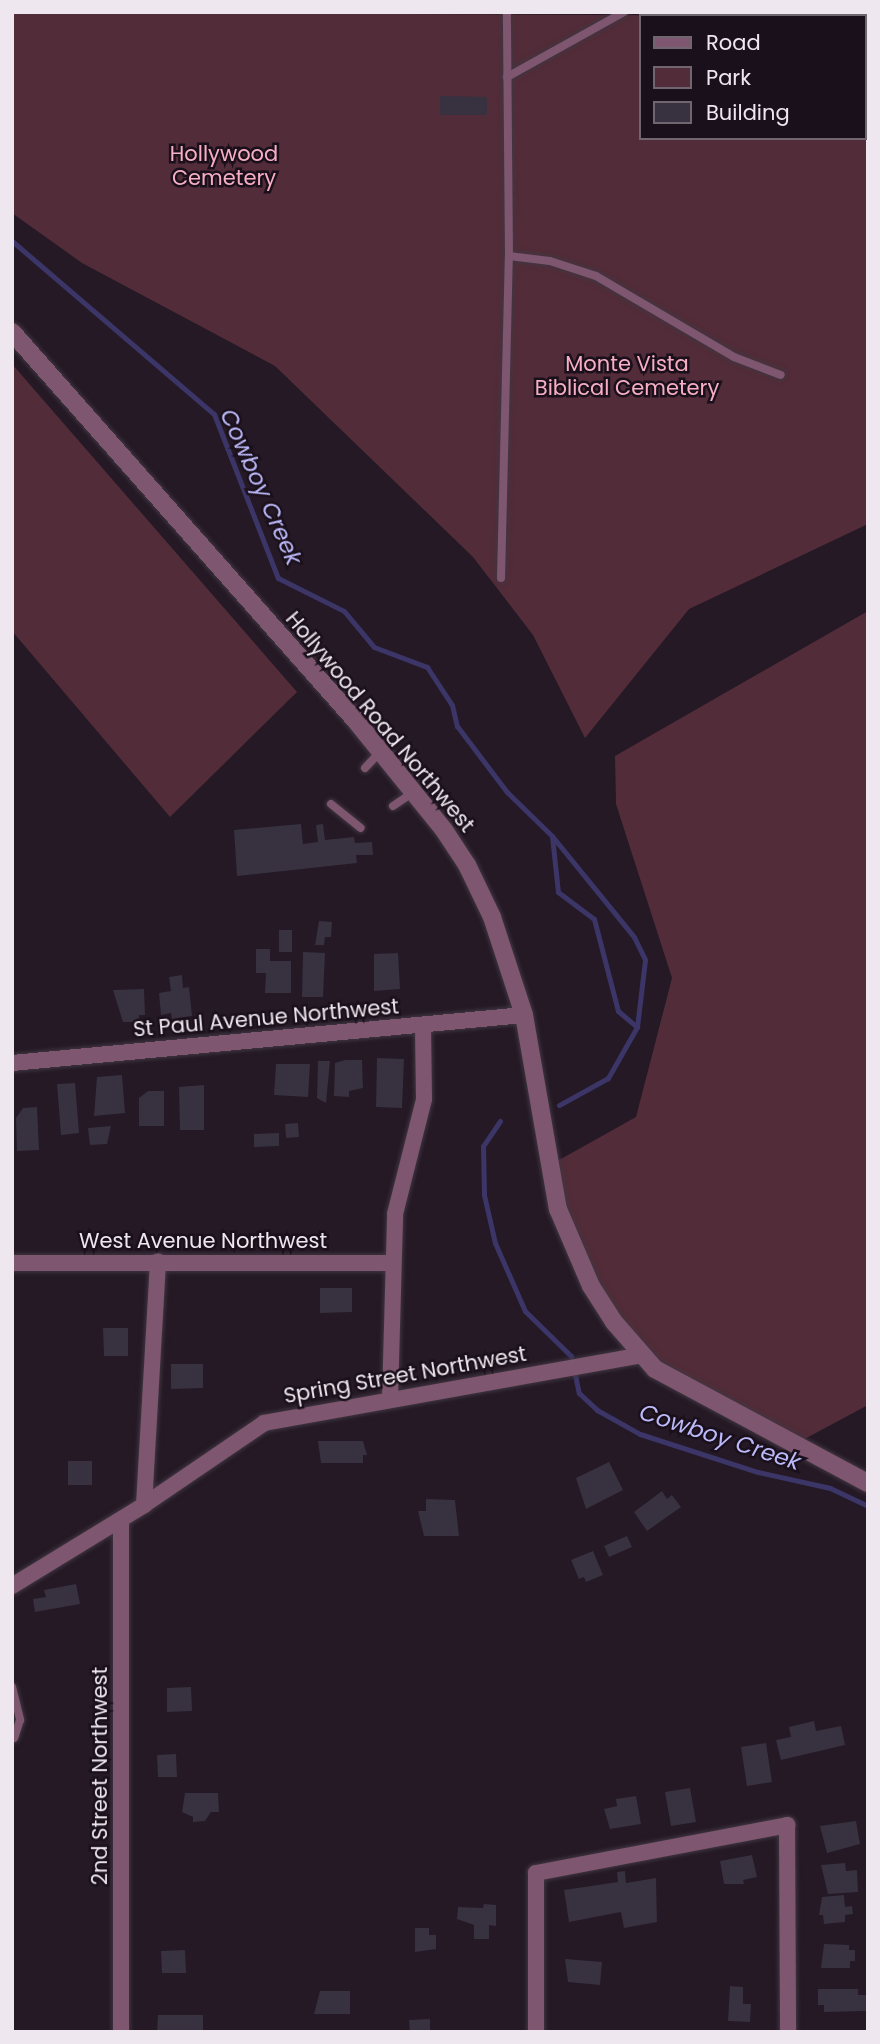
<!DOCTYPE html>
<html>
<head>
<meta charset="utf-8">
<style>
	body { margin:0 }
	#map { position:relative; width:880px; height:2044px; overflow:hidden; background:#241925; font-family:Poppins,sans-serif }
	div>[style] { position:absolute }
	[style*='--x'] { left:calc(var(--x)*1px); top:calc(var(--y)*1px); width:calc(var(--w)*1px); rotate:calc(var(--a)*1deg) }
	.green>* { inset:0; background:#522c38 }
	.stream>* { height:5px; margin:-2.5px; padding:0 2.5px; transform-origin:2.5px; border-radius:2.5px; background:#3b3667 }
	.building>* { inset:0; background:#383140 }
	.roads { filter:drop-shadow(0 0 2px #403641) drop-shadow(0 0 2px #403641) }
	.service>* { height:8px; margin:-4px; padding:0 4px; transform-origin:4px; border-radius:4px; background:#7f566f }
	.minor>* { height:16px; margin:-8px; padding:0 8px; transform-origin:8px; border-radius:8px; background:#7f566f }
	.tertiary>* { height:18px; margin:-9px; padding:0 9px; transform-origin:9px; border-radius:9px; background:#7f566f }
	span { translate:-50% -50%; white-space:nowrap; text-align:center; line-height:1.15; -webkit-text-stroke:5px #1a101b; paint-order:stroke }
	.park-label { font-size:21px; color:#f7aec3 }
	.street-label { font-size:21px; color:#eee7ef }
	.water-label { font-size:23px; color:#bcb9f9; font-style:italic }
	.frame { position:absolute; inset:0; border:14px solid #eee7ef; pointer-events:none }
	.legend { position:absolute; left:639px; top:14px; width:228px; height:126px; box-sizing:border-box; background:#1a101b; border:2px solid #6f6670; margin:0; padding:9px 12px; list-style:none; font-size:21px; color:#eee7ef }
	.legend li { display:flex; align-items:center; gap:14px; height:35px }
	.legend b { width:35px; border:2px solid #6f6670 }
</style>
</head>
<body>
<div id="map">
	<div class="green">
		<div style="clip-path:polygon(12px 12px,790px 16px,640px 16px,640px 138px,864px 138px,864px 51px,868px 53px,868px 524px,689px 609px,585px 738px,533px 635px,473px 557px,275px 366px,82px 263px,12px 213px)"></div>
		<div style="clip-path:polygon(12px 364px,297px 692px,170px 817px,12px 631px)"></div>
		<div style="clip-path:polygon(868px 611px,868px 1405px,784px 1450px,644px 1367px,589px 1275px,552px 1164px,636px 1117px,672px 978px,616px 804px,615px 756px)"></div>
	</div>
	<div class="stream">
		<div style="--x:12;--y:241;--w:266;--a:40.6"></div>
		<div style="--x:214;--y:414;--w:176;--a:68.7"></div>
		<div style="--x:278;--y:578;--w:74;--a:26.6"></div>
		<div style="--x:344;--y:611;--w:47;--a:50.2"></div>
		<div style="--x:374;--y:647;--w:57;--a:20.7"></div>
		<div style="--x:427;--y:667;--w:45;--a:56.7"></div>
		<div style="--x:452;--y:705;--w:22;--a:77"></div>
		<div style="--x:457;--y:726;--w:83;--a:52.9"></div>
		<div style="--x:507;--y:792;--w:63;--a:44.4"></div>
		<div style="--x:552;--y:836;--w:56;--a:83.9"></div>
		<div style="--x:558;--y:892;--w:45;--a:36.9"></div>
		<div style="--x:594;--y:919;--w:95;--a:75.4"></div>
		<div style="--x:618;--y:1011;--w:25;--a:40"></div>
		<div style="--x:637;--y:1027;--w:59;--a:119.6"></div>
		<div style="--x:608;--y:1078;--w:56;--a:151.1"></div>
		<div style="--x:552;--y:836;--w:130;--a:50.9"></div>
		<div style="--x:634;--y:937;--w:25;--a:64"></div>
		<div style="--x:645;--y:960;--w:67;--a:96.8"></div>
		<div style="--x:500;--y:1121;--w:30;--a:124"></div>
		<div style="--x:483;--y:1146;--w:49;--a:88.8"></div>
		<div style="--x:484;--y:1195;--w:49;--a:77.1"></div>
		<div style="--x:495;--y:1243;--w:74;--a:66.2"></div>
		<div style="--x:525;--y:1311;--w:64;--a:44.4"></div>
		<div style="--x:571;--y:1356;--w:38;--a:78"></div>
		<div style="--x:579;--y:1393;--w:25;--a:43"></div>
		<div style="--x:597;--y:1410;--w:49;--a:29.2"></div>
		<div style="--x:640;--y:1434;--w:124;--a:17.9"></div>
		<div style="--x:758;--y:1472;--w:74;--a:12.5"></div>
		<div style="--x:830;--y:1488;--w:42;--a:25.3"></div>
	</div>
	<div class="building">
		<div style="clip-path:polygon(440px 96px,487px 97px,487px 115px,440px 115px)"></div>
		<div style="clip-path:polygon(301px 824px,303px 844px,318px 842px,316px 825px,323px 824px,325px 840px,354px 837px,355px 843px,372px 842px,373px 855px,356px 855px,357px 863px,237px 876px,234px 830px)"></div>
		<div style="clip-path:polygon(319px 921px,332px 922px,331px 937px,325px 937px,324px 945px,315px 945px)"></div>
		<div style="clip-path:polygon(279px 930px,292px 930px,292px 952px,279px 952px)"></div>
		<div style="clip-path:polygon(256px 949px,270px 949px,270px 961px,291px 961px,291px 993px,265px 993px,266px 973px,256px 973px)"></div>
		<div style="clip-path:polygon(303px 952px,325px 953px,323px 997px,302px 997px)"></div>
		<div style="clip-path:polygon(398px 953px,400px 989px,374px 991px,374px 954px)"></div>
		<div style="clip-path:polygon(182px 975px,183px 988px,189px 987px,192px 1016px,172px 1019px,171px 1013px,161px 1015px,159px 993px,171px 991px,169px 977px)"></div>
		<div style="clip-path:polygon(144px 989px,145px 1015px,139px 1015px,139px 1022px,123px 1022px,113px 990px)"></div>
		<div style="clip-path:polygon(377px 1058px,404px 1059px,402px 1108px,376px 1107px)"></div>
		<div style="clip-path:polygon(345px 1060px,362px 1060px,363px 1088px,349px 1091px,349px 1097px,334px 1096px,335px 1063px)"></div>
		<div style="clip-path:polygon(318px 1061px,330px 1061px,326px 1103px,317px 1098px)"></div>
		<div style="clip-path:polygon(276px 1064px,310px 1064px,308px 1097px,274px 1095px)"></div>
		<div style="clip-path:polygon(122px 1075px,125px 1113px,94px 1116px,97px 1077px)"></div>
		<div style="clip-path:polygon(75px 1083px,79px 1133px,61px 1135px,57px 1084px)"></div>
		<div style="clip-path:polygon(204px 1085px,204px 1130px,180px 1130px,179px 1087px)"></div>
		<div style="clip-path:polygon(148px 1091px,164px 1091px,164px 1126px,139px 1126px,139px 1098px)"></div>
		<div style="clip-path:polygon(37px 1107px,39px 1150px,17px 1151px,16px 1118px,23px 1108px)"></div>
		<div style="clip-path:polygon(298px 1123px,299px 1137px,286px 1138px,285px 1124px)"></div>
		<div style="clip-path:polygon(111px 1126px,107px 1144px,90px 1145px,88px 1128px)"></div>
		<div style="clip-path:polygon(279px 1133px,279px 1146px,254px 1147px,254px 1134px)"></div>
		<div style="clip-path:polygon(320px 1288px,352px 1288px,352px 1312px,320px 1313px)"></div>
		<div style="clip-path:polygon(103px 1328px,128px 1328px,128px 1356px,104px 1356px)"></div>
		<div style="clip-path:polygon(171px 1364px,203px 1364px,203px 1388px,171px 1389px)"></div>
		<div style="clip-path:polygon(318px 1441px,363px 1441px,367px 1455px,363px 1455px,363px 1463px,321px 1463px)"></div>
		<div style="clip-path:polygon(68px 1461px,92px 1461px,92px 1485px,68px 1485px)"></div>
		<div style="clip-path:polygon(609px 1462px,623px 1490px,586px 1509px,576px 1478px)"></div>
		<div style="clip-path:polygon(662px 1491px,667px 1499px,672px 1495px,681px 1507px,647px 1531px,634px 1512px)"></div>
		<div style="clip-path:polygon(426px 1499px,455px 1500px,459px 1536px,424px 1536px,418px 1511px,426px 1511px)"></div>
		<div style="clip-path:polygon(627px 1536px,632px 1547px,609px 1557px,604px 1546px)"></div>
		<div style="clip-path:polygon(593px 1551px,603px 1575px,586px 1582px,584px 1577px,579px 1579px,571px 1560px)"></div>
		<div style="clip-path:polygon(76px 1584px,80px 1604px,35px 1612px,33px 1599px,46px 1597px,44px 1590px)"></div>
		<div style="clip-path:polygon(191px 1687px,192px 1711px,167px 1712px,167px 1688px)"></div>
		<div style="clip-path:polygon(814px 1721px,816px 1731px,841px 1726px,845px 1745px,781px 1760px,776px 1740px,791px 1737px,789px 1727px)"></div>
		<div style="clip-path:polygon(766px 1743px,772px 1782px,747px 1786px,741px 1747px)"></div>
		<div style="clip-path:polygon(176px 1754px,177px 1777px,158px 1777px,157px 1755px)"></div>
		<div style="clip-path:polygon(690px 1788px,696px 1822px,671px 1826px,665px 1792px)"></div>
		<div style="clip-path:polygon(185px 1793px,218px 1793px,219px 1812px,211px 1812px,205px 1821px,193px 1822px,193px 1817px,182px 1812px)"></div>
		<div style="clip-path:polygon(636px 1796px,641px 1824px,610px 1829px,604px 1809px,617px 1806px,616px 1799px)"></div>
		<div style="clip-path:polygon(856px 1821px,860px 1844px,827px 1853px,820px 1826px)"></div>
		<div style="clip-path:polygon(752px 1855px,757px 1877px,743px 1880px,744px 1884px,724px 1884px,720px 1861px)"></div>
		<div style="clip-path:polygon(845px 1863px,846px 1871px,857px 1870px,858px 1892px,828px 1894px,821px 1865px)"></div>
		<div style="clip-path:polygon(625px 1871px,626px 1883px,656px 1878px,657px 1922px,624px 1928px,621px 1912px,569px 1922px,564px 1890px,618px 1882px,617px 1872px)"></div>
		<div style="clip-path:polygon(844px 1895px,845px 1907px,852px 1906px,853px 1914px,845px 1915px,845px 1922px,824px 1924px,823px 1915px,819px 1915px,822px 1897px)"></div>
		<div style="clip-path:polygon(484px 1904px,496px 1905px,496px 1926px,489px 1925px,489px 1939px,474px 1939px,474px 1925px,457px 1919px,458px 1907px,483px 1908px)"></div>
		<div style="clip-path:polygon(415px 1928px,429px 1928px,429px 1935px,436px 1935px,436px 1949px,415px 1952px)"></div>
		<div style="clip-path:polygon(824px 1944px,849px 1945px,849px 1950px,855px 1950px,855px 1961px,850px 1961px,850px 1968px,821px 1968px)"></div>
		<div style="clip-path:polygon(185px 1950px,186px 1973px,162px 1973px,161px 1951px)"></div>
		<div style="clip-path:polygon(565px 1959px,602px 1962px,600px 1985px,568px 1982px)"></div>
		<div style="clip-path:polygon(730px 1986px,743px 1987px,743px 2004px,751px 2004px,750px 2022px,728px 2021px)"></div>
		<div style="clip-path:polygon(818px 1989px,858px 1989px,858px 1995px,866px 1995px,866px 2011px,824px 2012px,824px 2005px,818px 2005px)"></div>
		<div style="clip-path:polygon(320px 1991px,350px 1991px,350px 2014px,314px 2014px)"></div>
		<div style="clip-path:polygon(158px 2015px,203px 2015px,203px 2032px,157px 2032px)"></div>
		<div style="clip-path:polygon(430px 2019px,430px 2032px,410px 2032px,409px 2020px)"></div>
	</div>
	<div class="roads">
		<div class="service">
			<div style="--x:507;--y:77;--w:134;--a:-29.1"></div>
			<div style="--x:509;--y:256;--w:41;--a:7"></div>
			<div style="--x:550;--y:261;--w:48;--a:18.1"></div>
			<div style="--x:596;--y:276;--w:160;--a:30.4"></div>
			<div style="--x:734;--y:357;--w:50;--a:21"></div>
			<div style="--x:501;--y:578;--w:322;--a:-88.6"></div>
			<div style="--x:509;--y:256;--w:244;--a:-90.5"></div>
			<div style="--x:365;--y:768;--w:22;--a:-47"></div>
			<div style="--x:331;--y:804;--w:38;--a:39"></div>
			<div style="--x:393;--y:806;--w:25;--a:-34"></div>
			<div style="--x:12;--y:1687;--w:34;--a:76"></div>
			<div style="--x:20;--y:1720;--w:19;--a:108"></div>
		</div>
		<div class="minor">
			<div style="--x:815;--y:12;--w:6;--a:39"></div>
			<div style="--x:864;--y:38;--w:4;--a:14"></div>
			<div style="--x:12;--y:1063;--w:514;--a:-5.36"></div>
			<div style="--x:12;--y:1263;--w:381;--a:0"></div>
			<div style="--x:390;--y:1398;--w:184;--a:-88.4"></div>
			<div style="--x:395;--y:1214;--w:119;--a:-75.8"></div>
			<div style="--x:424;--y:1099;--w:74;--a:-90.8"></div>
			<div style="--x:144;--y:1505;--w:244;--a:-86.7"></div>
			<div style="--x:12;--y:1586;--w:155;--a:-31.5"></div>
			<div style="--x:144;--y:1505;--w:145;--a:-34.3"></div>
			<div style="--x:264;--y:1423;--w:383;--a:-10.2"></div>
			<div style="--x:121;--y:2032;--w:512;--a:-90"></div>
			<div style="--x:536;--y:2032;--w:159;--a:-90"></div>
			<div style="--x:536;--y:1873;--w:256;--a:-10.8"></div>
			<div style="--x:787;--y:1825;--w:207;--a:89.7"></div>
		</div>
		<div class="tertiary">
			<div style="--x:12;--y:332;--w:519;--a:48.51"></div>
			<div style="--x:356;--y:721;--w:140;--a:51.1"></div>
			<div style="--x:444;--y:830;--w:42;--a:56.7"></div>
			<div style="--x:467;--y:865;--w:58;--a:64.3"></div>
			<div style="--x:492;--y:917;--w:103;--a:71.9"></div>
			<div style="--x:524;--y:1015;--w:197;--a:80.1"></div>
			<div style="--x:558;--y:1209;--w:84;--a:66.8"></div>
			<div style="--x:591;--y:1286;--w:43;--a:57.4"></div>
			<div style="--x:614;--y:1322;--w:62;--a:48.9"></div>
			<div style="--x:655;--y:1369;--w:242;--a:28.2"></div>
		</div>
	</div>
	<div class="park-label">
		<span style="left:224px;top:166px">Hollywood<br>Cemetery</span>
		<span style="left:627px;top:376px">Monte Vista<br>Biblical Cemetery</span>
	</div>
	<div class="street-label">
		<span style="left:380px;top:722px;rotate:50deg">Hollywood Road Northwest</span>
		<span style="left:266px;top:1018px;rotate:-5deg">St Paul Avenue Northwest</span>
		<span style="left:203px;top:1241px">West Avenue Northwest</span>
		<span style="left:405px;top:1375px;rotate:-10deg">Spring Street Northwest</span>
		<span style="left:100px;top:1776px;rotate:-90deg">2nd Street Northwest</span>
	</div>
	<div class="water-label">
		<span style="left:261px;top:487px;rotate:66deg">Cowboy Creek</span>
		<span style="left:720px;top:1437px;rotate:18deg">Cowboy Creek</span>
	</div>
	<div class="frame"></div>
	<ul class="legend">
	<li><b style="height:9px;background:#7f566f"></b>Road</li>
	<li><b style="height:19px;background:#522c38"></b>Park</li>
	<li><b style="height:19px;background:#383140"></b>Building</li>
	</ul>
</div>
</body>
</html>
